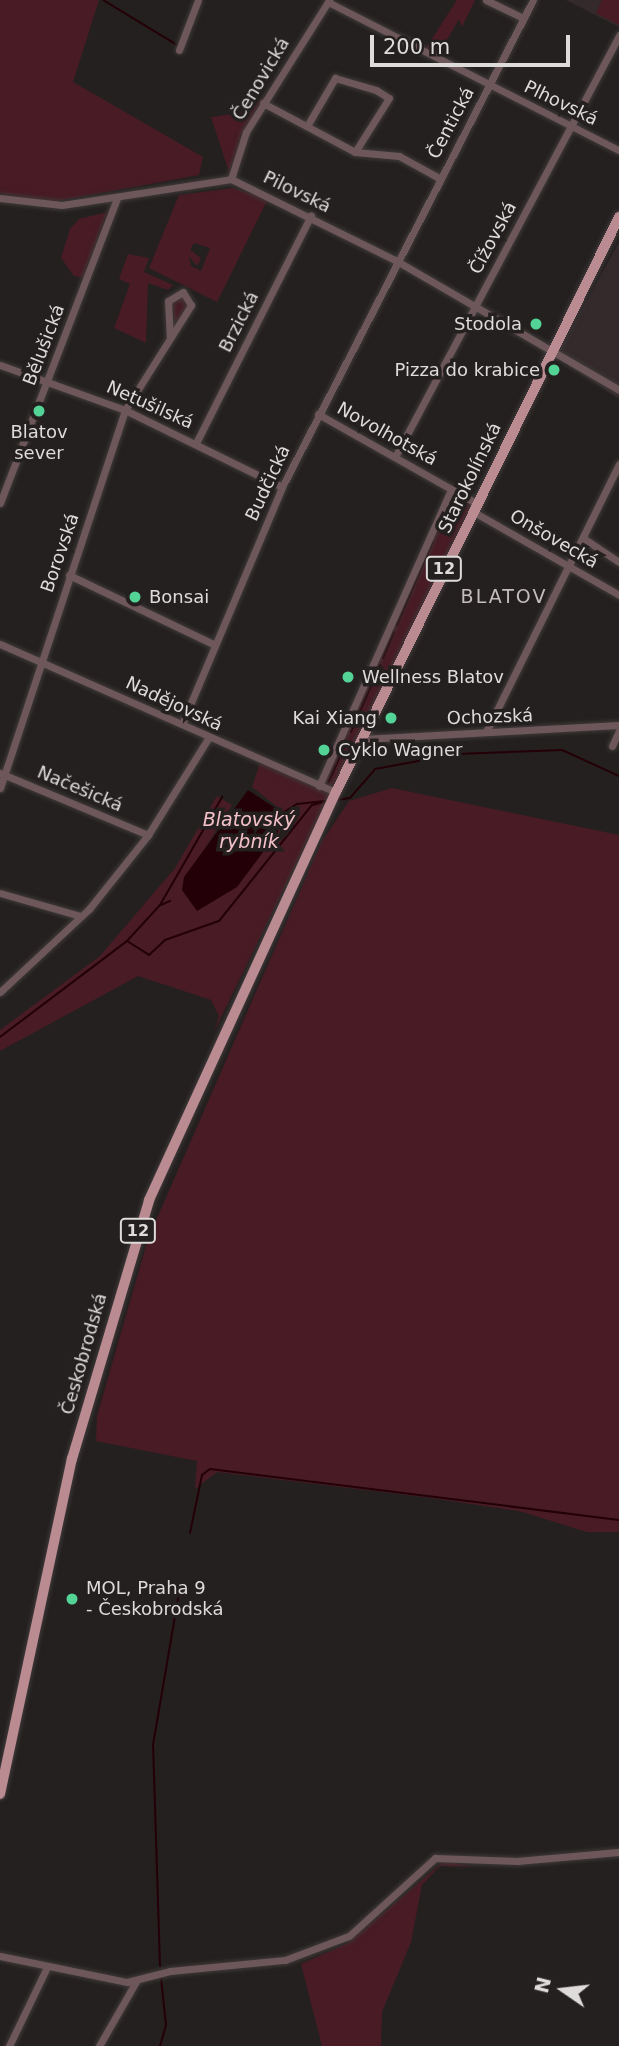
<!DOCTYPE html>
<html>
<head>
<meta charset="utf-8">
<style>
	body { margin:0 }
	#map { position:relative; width:619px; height:2046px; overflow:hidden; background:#252020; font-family:"DejaVu Sans",sans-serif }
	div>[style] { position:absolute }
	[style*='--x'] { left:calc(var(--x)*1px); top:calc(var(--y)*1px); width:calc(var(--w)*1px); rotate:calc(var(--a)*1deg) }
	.built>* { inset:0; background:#34292b }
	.green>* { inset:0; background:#481b25 }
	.water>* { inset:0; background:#230007 }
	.stream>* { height:2px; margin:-1px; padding:0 1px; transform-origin:1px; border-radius:1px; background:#230007 }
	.roads { filter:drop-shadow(0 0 2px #3f3a3a) drop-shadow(0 0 2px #3f3a3a) }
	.minor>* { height:7px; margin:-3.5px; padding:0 3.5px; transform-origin:3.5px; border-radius:3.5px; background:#6e575a }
	.primary>* { height:10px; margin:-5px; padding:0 5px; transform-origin:5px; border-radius:5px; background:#bb8b92 }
	.dots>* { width:19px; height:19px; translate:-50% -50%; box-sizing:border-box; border:4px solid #252020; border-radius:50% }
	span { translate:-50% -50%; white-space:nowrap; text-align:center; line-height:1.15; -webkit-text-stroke:7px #252020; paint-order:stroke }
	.shield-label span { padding:2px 5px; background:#252020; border:2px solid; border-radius:5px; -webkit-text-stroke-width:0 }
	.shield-label { font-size:16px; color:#dedbdb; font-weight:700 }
	.street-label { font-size:18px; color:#dedbdb }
	.poi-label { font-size:18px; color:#dedbdb }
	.right { translate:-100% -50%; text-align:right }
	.left { translate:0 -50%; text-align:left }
	.neighbourhood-label { font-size:19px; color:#c4bdbe; letter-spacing:2px }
	.water-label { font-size:19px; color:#f4c1c8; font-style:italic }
	.north { position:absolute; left:528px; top:1955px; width:70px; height:70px; -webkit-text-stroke:5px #252020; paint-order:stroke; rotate:284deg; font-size:19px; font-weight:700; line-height:28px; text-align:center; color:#dedbdb }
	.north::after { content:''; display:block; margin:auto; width:24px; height:32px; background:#dedbdb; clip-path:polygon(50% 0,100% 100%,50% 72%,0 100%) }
	.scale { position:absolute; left:370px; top:35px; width:200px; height:32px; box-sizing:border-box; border:4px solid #dedbdb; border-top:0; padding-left:9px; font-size:21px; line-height:24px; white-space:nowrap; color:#dedbdb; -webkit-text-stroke:5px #252020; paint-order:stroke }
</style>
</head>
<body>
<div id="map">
	<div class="built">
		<div style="clip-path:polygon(566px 0,619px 0,619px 27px)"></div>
		<div style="clip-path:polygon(619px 242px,619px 399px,556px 357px)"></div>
	</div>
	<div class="green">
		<div style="clip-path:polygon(0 0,99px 0,73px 82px,203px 157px,199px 175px,52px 202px,0 193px)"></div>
		<div style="clip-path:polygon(457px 0,475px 0,462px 27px,459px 19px,437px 57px,424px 51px)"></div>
		<div style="clip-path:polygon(602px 0,619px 0,619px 25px,596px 13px)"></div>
		<div style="clip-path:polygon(263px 97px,245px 130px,229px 172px,211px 117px,240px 113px)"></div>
		<div style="clip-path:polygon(evenodd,233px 188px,268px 199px,217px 302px,149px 268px,179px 195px,233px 188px,194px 243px,210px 248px,201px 271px,191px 266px,189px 256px,197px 266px,201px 258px,190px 250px,194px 243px)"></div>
		<div style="clip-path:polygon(107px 212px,83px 278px,74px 276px,61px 258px,70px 229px,79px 219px)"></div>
		<div style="clip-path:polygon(128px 254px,149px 258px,144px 272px,173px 285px,168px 290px,148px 283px,146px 343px,114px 328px,130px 284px,119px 279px)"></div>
		<div style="clip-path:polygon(181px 294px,189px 303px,175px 325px,172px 301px)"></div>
		<div style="clip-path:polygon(451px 489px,476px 503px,336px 792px,319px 786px)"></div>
		<div style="clip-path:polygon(260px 763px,330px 794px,214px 1032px,219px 1016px,211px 1000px,138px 976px,0 1051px,0 1030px,100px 956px,175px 868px,217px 796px,232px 805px,197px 861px,237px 887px,285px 813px,252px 787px)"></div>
		<div style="clip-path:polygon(392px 788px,619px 835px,619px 1532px,587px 1532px,519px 1511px,431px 1498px,217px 1472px,195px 1489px,197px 1461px,96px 1441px,97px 1416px,148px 1239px,321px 843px,349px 801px)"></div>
		<div style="clip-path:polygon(444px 1861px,473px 1867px,440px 1866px,422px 1885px,411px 1942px,382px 2012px,381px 2046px,322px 2046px,301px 1964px,348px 1943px)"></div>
	</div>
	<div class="water">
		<div style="clip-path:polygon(248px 790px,280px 811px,278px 832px,237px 887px,197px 911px,182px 890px,184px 877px)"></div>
	</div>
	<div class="stream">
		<div style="--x:103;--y:0;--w:87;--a:31.3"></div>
		<div style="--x:397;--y:625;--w:91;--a:-66.8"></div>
		<div style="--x:383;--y:658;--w:28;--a:-67"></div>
		<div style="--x:357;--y:718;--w:58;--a:-66.5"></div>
		<div style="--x:351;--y:732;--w:5;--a:-68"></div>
		<div style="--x:328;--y:783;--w:46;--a:-65.7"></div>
		<div style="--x:337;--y:800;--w:13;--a:-9"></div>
		<div style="--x:350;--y:798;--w:38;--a:-49"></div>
		<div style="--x:375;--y:769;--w:83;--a:-10.4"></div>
		<div style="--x:457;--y:754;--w:105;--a:-2.2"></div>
		<div style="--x:562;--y:750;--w:63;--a:24.5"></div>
		<div style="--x:281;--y:814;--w:19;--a:-32"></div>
		<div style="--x:297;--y:804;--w:28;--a:-6"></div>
		<div style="--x:161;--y:905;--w:10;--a:-24"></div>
		<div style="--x:127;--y:941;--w:49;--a:-47.5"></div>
		<div style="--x:160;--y:905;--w:125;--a:-60.1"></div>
		<div style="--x:0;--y:1037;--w:159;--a:-37.1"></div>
		<div style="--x:127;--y:941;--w:26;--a:32"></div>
		<div style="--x:149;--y:955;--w:22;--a:-43"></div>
		<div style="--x:165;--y:940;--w:57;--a:-19.4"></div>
		<div style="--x:219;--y:921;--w:149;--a:-51.3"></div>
		<div style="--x:312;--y:805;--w:16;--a:-14"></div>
		<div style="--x:190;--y:1533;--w:59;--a:-78.3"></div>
		<div style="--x:202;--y:1475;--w:10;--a:-37"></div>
		<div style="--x:210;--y:1469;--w:412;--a:7.1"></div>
		<div style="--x:160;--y:1966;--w:221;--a:-91.8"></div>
		<div style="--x:153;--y:1745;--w:154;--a:-80.3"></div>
		<div style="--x:160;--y:2046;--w:22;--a:-74"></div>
		<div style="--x:166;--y:2025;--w:47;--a:-96.1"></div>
	</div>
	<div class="roads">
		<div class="minor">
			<div style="--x:486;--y:0;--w:41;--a:25.9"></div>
			<div style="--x:328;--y:2;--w:326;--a:27"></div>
			<div style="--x:179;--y:50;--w:53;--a:-69.2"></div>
			<div style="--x:263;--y:103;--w:104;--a:28"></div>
			<div style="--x:355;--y:152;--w:44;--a:5.2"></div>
			<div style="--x:399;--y:156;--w:46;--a:28.8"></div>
			<div style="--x:307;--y:126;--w:56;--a:-59.7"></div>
			<div style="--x:335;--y:78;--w:43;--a:16.3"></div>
			<div style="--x:376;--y:90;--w:15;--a:32"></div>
			<div style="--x:389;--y:98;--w:64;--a:122.2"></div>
			<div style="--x:231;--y:179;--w:49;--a:-72.3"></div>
			<div style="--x:246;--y:132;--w:156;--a:-57.8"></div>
			<div style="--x:0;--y:198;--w:62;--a:6.4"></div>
			<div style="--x:62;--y:205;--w:171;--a:-8.7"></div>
			<div style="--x:231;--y:179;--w:183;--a:26.3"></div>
			<div style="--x:395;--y:260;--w:259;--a:30.1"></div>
			<div style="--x:0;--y:365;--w:133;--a:19.8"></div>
			<div style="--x:125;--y:410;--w:175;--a:26.1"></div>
			<div style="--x:318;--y:414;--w:181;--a:29.4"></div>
			<div style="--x:196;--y:443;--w:255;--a:-63.2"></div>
			<div style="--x:395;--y:457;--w:478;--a:-62"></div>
			<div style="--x:0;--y:503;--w:327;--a:-69"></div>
			<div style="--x:472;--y:511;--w:169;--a:29.7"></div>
			<div style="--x:583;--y:538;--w:43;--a:33.7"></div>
			<div style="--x:69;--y:575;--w:162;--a:25.6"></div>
			<div style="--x:0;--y:644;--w:367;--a:23.8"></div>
			<div style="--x:182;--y:724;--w:257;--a:-67.1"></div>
			<div style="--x:282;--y:487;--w:548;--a:-62.73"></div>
			<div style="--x:487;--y:730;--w:297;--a:-63.6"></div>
			<div style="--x:362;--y:739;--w:257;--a:-3.1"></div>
			<div style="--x:612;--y:746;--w:17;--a:-65"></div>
			<div style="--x:0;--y:773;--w:160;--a:22.7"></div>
			<div style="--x:319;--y:786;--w:325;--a:-66"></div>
			<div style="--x:0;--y:788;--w:398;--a:-71.7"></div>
			<div style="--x:125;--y:410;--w:124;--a:-57.8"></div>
			<div style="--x:191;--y:305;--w:15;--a:-122"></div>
			<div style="--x:183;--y:292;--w:17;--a:149"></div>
			<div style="--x:168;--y:301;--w:37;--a:87"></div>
			<div style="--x:0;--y:893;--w:84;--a:15.9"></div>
			<div style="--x:0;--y:992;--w:122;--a:-43"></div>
			<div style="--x:89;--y:909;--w:95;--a:-51.4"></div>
			<div style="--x:148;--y:835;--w:115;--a:-58.1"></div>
			<div style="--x:0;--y:1956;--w:130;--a:11.6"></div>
			<div style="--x:127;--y:1982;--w:44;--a:-14.3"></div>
			<div style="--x:170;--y:1971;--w:116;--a:-5.5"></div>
			<div style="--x:285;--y:1960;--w:68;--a:-20.6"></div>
			<div style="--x:349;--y:1936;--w:116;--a:-42.2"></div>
			<div style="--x:435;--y:1858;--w:82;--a:2.1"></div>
			<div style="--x:517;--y:1861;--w:102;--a:-5"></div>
			<div style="--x:9;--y:2046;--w:85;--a:-64.3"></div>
			<div style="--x:99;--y:2046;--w:76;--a:-60.1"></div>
		</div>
		<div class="primary">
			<div style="--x:0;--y:1794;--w:343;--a:-77.9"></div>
			<div style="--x:72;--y:1459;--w:270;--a:-73.4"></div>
			<div style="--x:149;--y:1200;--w:449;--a:-65.4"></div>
			<div style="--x:336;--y:792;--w:641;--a:-63.79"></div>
		</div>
	</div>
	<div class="dots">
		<div style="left:536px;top:324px;background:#54d396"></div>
		<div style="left:554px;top:370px;background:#54d396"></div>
		<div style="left:39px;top:411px;background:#54d396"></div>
		<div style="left:135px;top:597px;background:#54d396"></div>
		<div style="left:348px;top:677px;background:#54d396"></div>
		<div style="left:391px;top:718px;background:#54d396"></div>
		<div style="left:324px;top:750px;background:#54d396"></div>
		<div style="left:72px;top:1599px;background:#54d396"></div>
	</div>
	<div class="shield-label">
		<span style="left:444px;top:569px">12</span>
		<span style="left:138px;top:1231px">12</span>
	</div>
	<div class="street-label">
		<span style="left:261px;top:79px;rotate:-59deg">Čenovická</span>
		<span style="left:561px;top:103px;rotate:26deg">Plhovská</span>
		<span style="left:451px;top:123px;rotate:-62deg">Čentická</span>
		<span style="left:297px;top:192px;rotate:26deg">Pilovská</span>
		<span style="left:493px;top:238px;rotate:-62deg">Čížovská</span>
		<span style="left:239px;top:322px;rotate:-63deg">Brzická</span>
		<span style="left:44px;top:345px;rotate:-69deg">Bělušická</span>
		<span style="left:150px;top:405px;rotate:24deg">Netušilská</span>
		<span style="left:387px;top:434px;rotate:29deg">Novolhotská</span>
		<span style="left:470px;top:478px;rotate:-64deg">Starokolínská</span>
		<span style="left:268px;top:483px;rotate:-65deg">Budčická</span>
		<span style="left:554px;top:539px;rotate:30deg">Onšovecká</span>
		<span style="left:60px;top:553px;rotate:-71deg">Borovská</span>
		<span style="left:174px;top:704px;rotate:25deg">Nadějovská</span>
		<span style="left:490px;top:717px;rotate:-2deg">Ochozská</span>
		<span style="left:80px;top:789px;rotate:23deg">Načešická</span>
		<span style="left:84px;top:1354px;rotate:-74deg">Českobrodská</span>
	</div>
	<div class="poi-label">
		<span class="right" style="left:522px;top:324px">Stodola</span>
		<span class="right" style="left:540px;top:370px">Pizza do krabice</span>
		<span style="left:39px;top:443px">Blatov<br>sever</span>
		<span class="left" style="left:149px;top:597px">Bonsai</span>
		<span class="left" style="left:362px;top:677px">Wellness Blatov</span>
		<span class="right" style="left:377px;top:718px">Kai Xiang</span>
		<span class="left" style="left:338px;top:750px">Cyklo Wagner</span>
		<span class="left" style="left:86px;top:1599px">MOL, Praha 9<br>- Českobrodská</span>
	</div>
	<div class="neighbourhood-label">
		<span style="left:504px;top:597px">BLATOV</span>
	</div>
	<div class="water-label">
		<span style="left:249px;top:831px">Blatovský<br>rybník</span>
	</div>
	<div class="north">N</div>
	<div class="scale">200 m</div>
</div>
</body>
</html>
